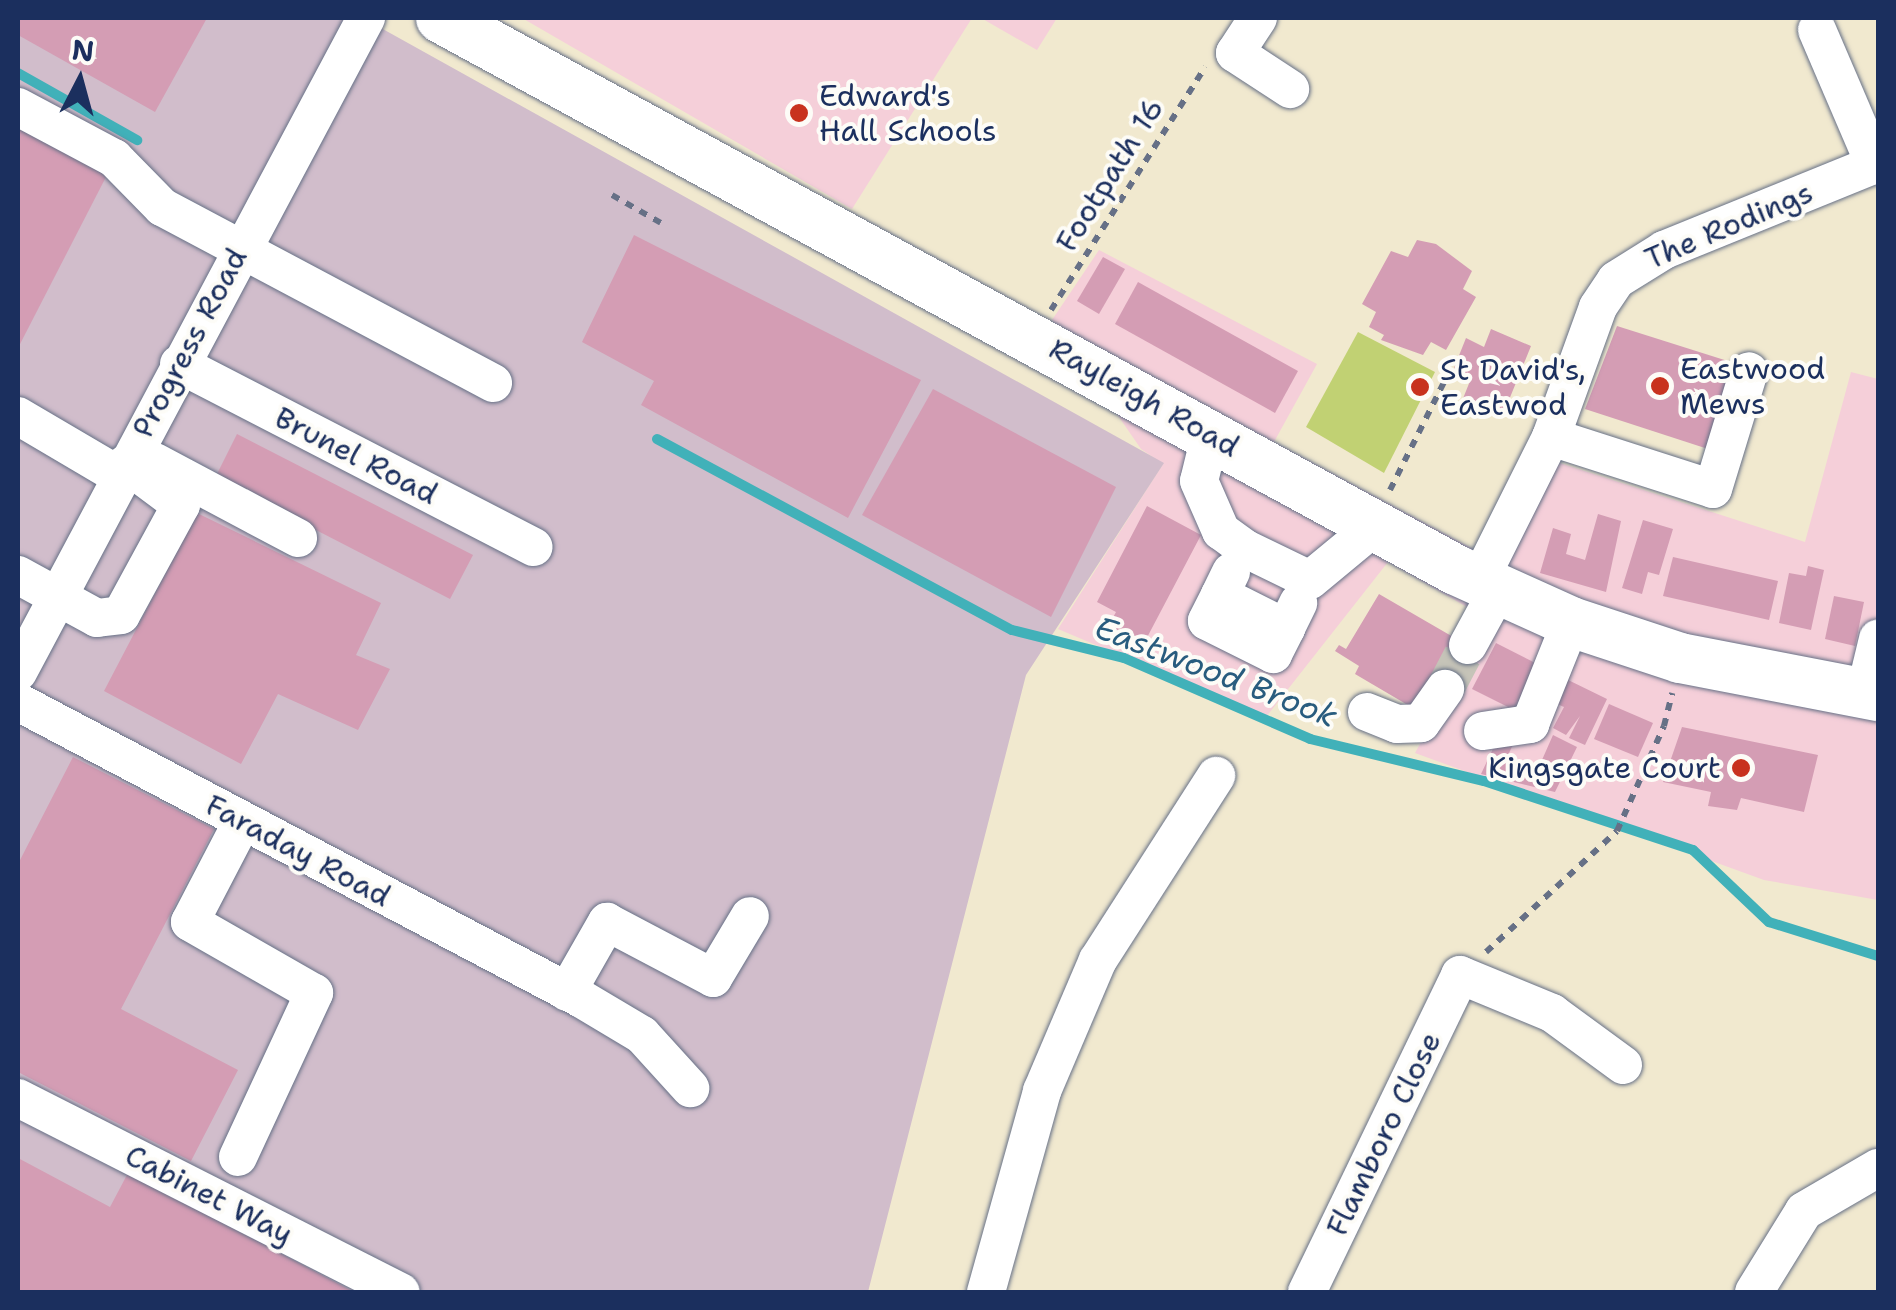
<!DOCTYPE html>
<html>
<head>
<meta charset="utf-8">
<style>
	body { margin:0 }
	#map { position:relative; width:1896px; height:1310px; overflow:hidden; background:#f1e9cf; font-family:"Shantell Sans",sans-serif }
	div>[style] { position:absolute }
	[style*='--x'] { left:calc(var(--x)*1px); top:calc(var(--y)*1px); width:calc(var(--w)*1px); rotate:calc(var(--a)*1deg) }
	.built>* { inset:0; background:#f5cfd9 }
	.industrial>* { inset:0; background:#d1bdcb }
	.green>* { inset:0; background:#c1d173 }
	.stream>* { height:10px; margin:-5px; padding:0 5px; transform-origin:5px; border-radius:5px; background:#41b1b9 }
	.building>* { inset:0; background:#d49db4 }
	.minor-tunnel>* { height:38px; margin-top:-19px; transform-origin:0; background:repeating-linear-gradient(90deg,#c6c4b8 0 38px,transparent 0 57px) }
	.path>* { height:6px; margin-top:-3px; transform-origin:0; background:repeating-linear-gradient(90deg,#667086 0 8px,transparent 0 16px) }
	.roads { filter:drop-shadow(0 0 2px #667086) drop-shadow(0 0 2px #667086) }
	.minor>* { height:38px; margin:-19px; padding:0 19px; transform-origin:19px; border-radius:19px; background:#fff }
	.major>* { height:50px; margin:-25px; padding:0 25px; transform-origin:25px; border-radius:25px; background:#fff }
	.dots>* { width:28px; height:28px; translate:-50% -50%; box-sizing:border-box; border:5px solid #fdfcf7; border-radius:50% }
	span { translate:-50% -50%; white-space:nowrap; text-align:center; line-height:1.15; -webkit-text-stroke:8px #fdfcf7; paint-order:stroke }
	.poi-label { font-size:30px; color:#1b2f5e }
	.left { translate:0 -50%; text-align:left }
	.right { translate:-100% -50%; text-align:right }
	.street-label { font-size:30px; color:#1b2f5e }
	.water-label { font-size:32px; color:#285c7e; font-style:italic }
	.frame { position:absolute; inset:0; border:20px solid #1b2f5e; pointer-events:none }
	.north { position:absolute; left:30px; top:30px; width:100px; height:100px; -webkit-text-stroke:8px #fdfcf7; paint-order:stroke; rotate:6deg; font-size:28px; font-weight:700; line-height:40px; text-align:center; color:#1b2f5e }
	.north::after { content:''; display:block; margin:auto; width:35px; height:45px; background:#1b2f5e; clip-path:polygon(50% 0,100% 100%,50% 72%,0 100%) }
</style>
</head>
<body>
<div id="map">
	<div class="built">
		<div style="clip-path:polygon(522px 18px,972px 18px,852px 209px)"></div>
		<div style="clip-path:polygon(981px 18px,1057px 18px,1037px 50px)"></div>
		<div style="clip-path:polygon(1099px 250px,1317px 364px,1274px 442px,1488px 557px,1535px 455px,1805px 542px,1851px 372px,1878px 379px,1878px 900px,1764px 880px,1415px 753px,1488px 619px,1388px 562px,1266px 717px,1058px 629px,1163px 464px,1141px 449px,1052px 320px)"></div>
	</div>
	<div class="industrial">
		<div style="clip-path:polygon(18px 18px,363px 18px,1164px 463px,1026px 675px,868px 1292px,18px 1292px)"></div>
	</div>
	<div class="green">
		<div style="clip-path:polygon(1358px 332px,1435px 372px,1384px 473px,1306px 427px)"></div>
	</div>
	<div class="stream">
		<div style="--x:18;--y:73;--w:137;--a:29.4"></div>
		<div style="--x:657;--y:439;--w:403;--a:28.3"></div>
		<div style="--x:1012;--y:630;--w:115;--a:14"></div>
		<div style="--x:1124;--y:658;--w:203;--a:23.5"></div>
		<div style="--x:1310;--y:739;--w:179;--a:13.6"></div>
		<div style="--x:1484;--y:781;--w:220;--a:18.3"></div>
		<div style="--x:1693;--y:850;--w:105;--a:43.5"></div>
		<div style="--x:1769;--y:922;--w:114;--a:17.3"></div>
	</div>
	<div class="building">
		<div style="clip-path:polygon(18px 18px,207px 18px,155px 112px,18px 35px)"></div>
		<div style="clip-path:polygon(18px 128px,107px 175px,18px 348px)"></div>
		<div style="clip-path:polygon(634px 235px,921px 380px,848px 518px,641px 405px,654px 381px,582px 342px)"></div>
		<div style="clip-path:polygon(1417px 240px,1436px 244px,1472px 271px,1463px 289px,1476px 297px,1446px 350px,1431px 342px,1423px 355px,1381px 340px,1384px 335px,1369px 327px,1376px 312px,1362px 304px,1391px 251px,1408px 257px)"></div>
		<div style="clip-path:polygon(1103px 257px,1125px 269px,1099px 314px,1077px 301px)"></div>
		<div style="clip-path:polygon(1138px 282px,1298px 371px,1275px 413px,1115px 324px)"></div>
		<div style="clip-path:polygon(1617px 326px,1734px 363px,1708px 449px,1585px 409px)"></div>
		<div style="clip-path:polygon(1491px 329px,1531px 346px,1502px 417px,1462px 401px,1472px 376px,1454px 368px,1466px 338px,1484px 347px)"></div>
		<div style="clip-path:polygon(933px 389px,1116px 487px,1051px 617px,862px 515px)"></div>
		<div style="clip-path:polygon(237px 434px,473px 555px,450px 599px,215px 478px)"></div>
		<div style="clip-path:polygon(1147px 506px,1201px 535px,1142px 647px,1104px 634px,1116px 612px,1097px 602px)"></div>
		<div style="clip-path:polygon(197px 513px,381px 603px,356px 655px,390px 669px,358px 730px,278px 694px,241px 764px,104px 691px)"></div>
		<div style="clip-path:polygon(1598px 514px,1621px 521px,1606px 592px,1540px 573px,1553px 528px,1571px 534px,1566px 554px,1585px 560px)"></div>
		<div style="clip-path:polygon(1643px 520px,1673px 529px,1659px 575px,1648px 572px,1642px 594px,1622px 588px)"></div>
		<div style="clip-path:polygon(1673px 557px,1778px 581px,1769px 620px,1663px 596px)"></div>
		<div style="clip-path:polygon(1808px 566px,1824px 570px,1811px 630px,1779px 623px,1789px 573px,1806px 576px)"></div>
		<div style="clip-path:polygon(1379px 594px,1479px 652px,1454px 694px,1423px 714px,1355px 674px,1359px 666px,1335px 651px,1339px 645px,1346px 649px)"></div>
		<div style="clip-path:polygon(1834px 596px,1864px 602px,1855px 646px,1825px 639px)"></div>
		<div style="clip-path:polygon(1496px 643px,1547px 669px,1524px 715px,1472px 689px)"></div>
		<div style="clip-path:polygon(1560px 676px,1607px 699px,1585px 745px,1569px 738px,1580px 716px,1566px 735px,1553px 728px,1564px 707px,1548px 700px)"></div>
		<div style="clip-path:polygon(1609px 704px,1653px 723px,1638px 757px,1594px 739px)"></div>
		<div style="clip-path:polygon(1682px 727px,1818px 755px,1804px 812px,1741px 798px,1737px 810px,1708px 806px,1711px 792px,1663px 782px)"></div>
		<div style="clip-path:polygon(1500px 734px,1514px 742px,1506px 760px,1538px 769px,1553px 735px,1577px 747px,1555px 792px,1481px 774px)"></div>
		<div style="clip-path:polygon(73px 757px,214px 829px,121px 1009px,238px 1070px,191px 1161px,18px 1072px,18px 864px)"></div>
		<div style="clip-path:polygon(18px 1158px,110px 1207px,128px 1173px,354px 1292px,18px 1292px)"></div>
	</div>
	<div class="minor-tunnel">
		<div style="--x:1445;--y:689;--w:50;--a:-62.4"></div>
	</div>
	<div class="path">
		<div style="--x:612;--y:195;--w:56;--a:29.7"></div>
		<div style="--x:1051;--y:310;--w:288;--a:-57.6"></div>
		<div style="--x:1390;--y:490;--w:132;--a:-63.4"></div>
		<div style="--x:1486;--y:952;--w:178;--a:-42.7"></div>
		<div style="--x:1617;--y:831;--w:115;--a:-65.9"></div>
		<div style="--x:1664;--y:726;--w:34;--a:-76"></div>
	</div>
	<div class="roads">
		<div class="minor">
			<div style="--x:1258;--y:18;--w:42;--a:123.3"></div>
			<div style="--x:1235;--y:53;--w:66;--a:33.2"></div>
			<div style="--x:1817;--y:30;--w:147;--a:66.8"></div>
			<div style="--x:18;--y:107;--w:109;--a:28"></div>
			<div style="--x:114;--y:158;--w:69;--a:45.6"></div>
			<div style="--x:162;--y:207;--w:375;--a:28"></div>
			<div style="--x:179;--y:364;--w:399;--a:27.3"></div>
			<div style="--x:18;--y:416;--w:118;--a:30.5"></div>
			<div style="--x:1210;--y:436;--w:46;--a:103.7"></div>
			<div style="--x:1199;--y:481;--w:55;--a:66.3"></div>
			<div style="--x:1221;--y:531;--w:29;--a:36"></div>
			<div style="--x:1244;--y:548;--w:73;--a:25.9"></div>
			<div style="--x:1310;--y:580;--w:83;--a:-39.6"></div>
			<div style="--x:1551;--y:437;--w:170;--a:17.8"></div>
			<div style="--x:1713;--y:489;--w:123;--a:-73"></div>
			<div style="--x:155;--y:462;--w:162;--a:28"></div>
			<div style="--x:1231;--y:572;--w:25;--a:116"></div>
			<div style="--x:1220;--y:595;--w:74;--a:26.6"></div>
			<div style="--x:1286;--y:628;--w:28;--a:-64"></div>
			<div style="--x:18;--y:575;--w:90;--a:28.6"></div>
			<div style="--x:97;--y:618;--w:24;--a:-7"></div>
			<div style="--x:121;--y:615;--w:125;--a:-61.4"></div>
			<div style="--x:181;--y:505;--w:69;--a:-143.3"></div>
			<div style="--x:1479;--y:581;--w:161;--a:-63.4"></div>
			<div style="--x:1551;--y:437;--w:138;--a:-70.1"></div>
			<div style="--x:1598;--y:307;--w:32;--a:-56"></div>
			<div style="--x:1616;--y:280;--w:57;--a:-32"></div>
			<div style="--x:1664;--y:250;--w:231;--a:-22.1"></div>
			<div style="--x:1220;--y:595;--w:29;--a:117"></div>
			<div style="--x:1207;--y:621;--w:74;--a:26.6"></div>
			<div style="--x:1273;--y:654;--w:29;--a:-63"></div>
			<div style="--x:1468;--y:645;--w:63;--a:-61.4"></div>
			<div style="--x:18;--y:672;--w:741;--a:-61.98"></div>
			<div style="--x:1865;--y:693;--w:56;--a:-76.5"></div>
			<div style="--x:18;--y:702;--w:635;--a:27.78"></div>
			<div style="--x:580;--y:998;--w:72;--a:30.8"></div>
			<div style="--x:642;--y:1035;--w:72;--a:47.8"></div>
			<div style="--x:1367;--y:712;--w:32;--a:22"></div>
			<div style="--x:1397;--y:724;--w:24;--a:-2"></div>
			<div style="--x:1421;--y:723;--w:42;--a:-54.8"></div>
			<div style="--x:1483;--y:731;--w:48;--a:-8.5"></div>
			<div style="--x:1530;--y:724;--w:110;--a:-68.1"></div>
			<div style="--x:567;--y:992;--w:81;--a:-60.3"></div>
			<div style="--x:607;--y:922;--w:120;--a:27.8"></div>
			<div style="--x:713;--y:978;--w:72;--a:-59.2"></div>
			<div style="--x:18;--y:1098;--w:429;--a:26.9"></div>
			<div style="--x:238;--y:1157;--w:181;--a:-65.1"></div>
			<div style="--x:314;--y:993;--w:143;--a:-150.2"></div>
			<div style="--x:190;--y:922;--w:113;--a:-62.5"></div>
			<div style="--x:986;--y:1292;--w:209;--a:-74.4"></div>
			<div style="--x:1042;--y:1091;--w:142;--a:-66.9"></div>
			<div style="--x:1098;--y:960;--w:219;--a:-57.3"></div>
			<div style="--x:1307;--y:1292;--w:352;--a:-64.2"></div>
			<div style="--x:1460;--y:975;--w:100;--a:22.4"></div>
			<div style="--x:1552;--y:1013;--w:88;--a:36.2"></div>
			<div style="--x:1754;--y:1292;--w:95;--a:-58.3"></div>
			<div style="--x:1804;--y:1211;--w:86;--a:-30.2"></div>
		</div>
		<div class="major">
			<div style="--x:441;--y:18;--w:1155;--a:28.54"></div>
			<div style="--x:1456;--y:570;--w:126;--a:24.3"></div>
			<div style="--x:1571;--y:622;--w:115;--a:18.3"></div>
			<div style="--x:1680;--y:658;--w:202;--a:10.9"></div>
		</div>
	</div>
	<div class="dots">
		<div style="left:799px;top:113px;background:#c8321e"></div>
		<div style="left:1660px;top:386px;background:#c8321e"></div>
		<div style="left:1420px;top:387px;background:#c8321e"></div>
		<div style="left:1741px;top:768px;background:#c8321e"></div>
	</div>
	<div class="poi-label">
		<span class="left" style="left:819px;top:113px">Edward's<br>Hall Schools</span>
		<span class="left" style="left:1680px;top:386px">Eastwood<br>Mews</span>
		<span class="left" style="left:1440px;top:387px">St David's,<br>Eastwod</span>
		<span class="right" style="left:1721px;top:768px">Kingsgate Court</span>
	</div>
	<div class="street-label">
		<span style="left:1110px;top:175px;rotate:-58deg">Footpath 16</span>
		<span style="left:1729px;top:226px;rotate:-23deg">The Rodings</span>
		<span style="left:190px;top:343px;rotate:-62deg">Progress Road</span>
		<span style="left:1144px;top:398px;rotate:29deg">Rayleigh Road</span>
		<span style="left:356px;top:456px;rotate:27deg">Brunel Road</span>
		<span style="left:298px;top:851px;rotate:28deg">Faraday Road</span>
		<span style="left:1384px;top:1134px;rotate:-64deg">Flamboro Close</span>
		<span style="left:209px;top:1195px;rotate:27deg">Cabinet Way</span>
	</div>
	<div class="water-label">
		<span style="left:1216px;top:672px;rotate:21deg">Eastwood Brook</span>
	</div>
	<div class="frame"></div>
	<div class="north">N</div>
</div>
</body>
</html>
